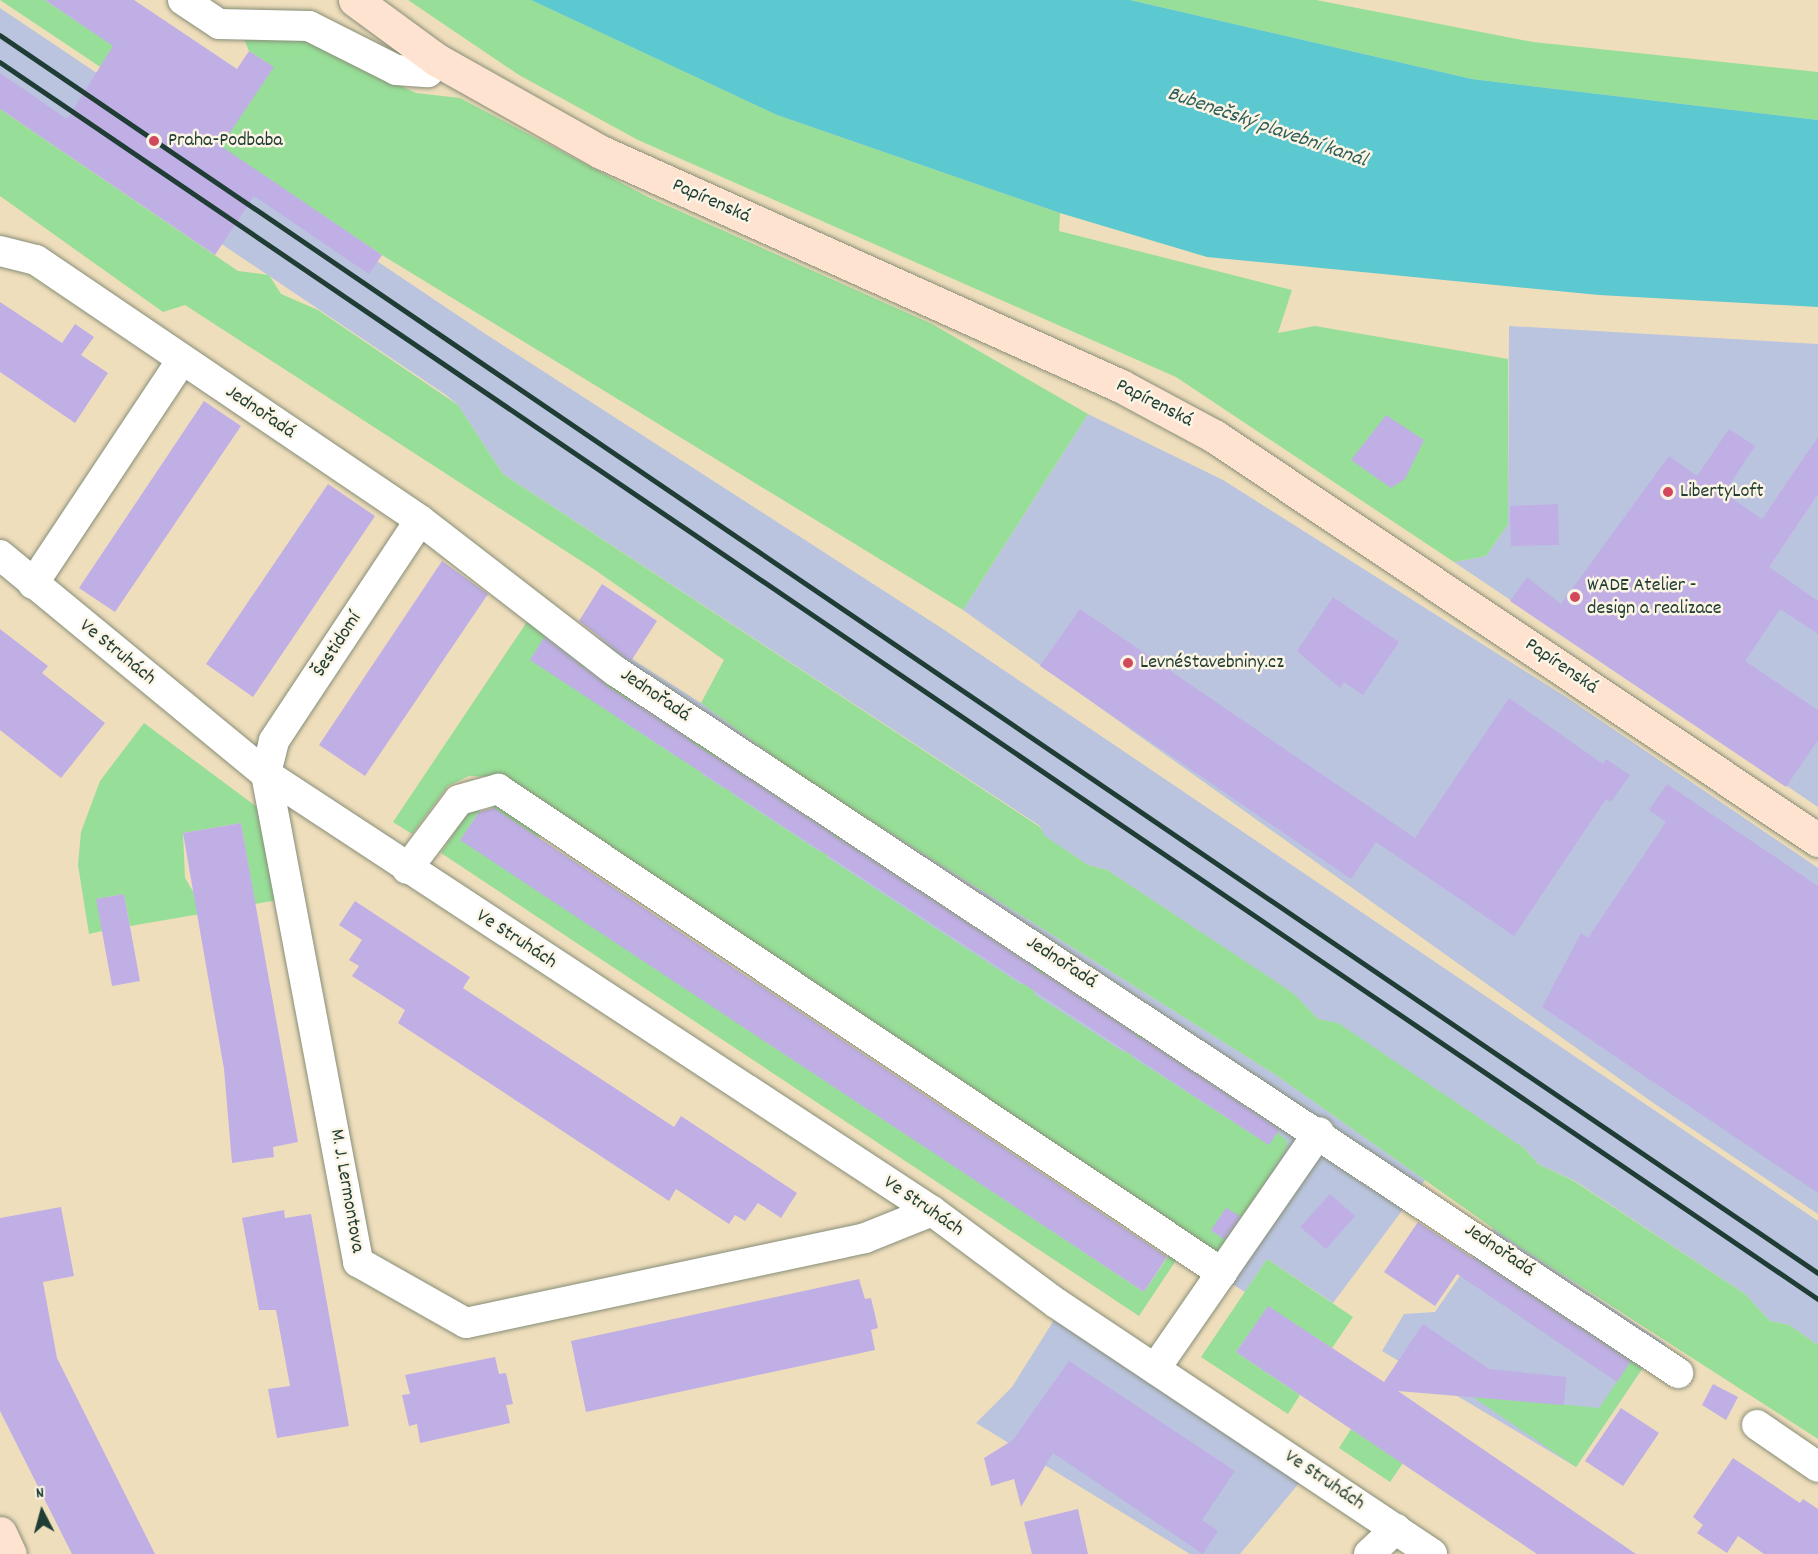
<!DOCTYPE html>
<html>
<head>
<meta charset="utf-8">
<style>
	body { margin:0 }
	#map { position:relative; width:1818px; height:1554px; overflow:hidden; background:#efdebc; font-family:Dekko,sans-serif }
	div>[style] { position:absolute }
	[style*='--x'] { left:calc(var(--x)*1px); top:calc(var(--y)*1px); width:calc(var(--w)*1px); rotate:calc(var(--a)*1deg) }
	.industrial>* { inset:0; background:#bac4de }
	.green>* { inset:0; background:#97de98 }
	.water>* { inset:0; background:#5bc9cf }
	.building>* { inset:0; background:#c0afe5 }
	.roads { filter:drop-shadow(0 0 2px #878e78) drop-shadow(0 0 2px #878e78) }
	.street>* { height:30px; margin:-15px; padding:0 15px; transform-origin:15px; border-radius:15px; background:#fff }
	.secondary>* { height:33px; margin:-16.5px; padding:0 16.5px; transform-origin:16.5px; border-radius:16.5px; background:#fee3d1 }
	.rail>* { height:4.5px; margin:-2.25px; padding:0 2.25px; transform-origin:2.25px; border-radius:2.25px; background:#1f3d34 }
	.dots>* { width:16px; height:16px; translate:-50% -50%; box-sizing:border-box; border:3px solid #fcf5e5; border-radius:50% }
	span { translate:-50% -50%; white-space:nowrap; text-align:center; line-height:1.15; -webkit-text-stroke:5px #fcf5e5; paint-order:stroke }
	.poi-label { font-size:20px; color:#1f3d34 }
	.left { translate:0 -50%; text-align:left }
	.street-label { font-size:20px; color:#1f3d34 }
	.water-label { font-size:21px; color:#2e605b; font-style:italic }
	.north { position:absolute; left:12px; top:1482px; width:60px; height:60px; -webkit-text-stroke:4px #fcf5e5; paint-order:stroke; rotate:354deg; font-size:16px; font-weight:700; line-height:24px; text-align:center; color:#1f3d34 }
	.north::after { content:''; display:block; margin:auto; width:21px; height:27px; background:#1f3d34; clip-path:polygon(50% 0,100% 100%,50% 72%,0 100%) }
</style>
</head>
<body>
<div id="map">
	<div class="industrial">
		<div style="clip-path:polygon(0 8px,487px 335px,943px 629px,1818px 1221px,1818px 1345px,1789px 1325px,1770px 1321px,1745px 1294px,1575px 1181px,1538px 1164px,1524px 1148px,1338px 1024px,1318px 1019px,1292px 993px,1107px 870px,1088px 865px,1044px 836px,1040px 826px,503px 474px,458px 405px,446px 395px,0 95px)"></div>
		<div style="clip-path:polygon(1509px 326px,1818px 344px,1818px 807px,1454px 562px,1486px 556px,1508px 524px)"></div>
		<div style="clip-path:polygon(1088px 414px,1223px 480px,1566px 697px,1818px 868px,1818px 1214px,1652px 1102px,963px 610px)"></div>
		<div style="clip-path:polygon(541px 601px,701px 703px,803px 778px,1276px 1075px,1425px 1180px,1333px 1303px,1267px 1259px,1245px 1292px,1181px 1253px,480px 693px)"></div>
		<div style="clip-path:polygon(1493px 1228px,1666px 1344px,1642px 1369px,1576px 1467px,1382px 1351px,1404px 1314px,1435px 1312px)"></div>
		<div style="clip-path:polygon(1054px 1320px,1300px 1482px,1240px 1554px,1190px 1554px,976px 1423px,1012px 1387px)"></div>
	</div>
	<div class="green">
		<div style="clip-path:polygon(0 0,45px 0,190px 97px,273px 67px,249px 51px,244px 39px,290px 31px,416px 93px,460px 98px,648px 197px,932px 324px,1088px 414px,963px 610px,382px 255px)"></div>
		<div style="clip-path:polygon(408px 0,531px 0,777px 115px,1060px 213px,1059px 231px,1292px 290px,1278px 333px,1315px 326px,1508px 359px,1508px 524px,1486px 556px,1454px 562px,1176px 377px,638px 140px,519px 75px)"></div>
		<div style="clip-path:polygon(1130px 0,1316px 0,1533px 42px,1818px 72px,1818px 120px,1472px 79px)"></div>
		<div style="clip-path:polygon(0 109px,238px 271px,269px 275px,281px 294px,318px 310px,458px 405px,503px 474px,1040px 827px,1045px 836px,1088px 865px,1107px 870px,1293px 993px,1318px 1019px,1338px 1023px,1524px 1148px,1538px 1164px,1574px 1181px,1745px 1294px,1770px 1321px,1789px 1325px,1818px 1345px,1818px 1439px,1517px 1245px,1276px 1075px,803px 778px,701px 703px,724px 660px,595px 570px,185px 305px,163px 312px,0 196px)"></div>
		<div style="clip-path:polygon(evenodd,529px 619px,1048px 970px,1034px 994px,1125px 1053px,1140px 1029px,1146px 1032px,1131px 1056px,1269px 1145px,1281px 1126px,1278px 1134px,1287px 1140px,1287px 1148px,1242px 1218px,1226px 1208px,1211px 1231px,1227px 1241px,1219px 1254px,495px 777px,469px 776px,448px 786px,412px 834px,393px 822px,529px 619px,545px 636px,581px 660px,566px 683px,530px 660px,545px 636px,529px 619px,586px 663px,608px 679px,594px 701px,571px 686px,586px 663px,529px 619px,634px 696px,692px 735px,677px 757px,619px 719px,634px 696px,529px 619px,718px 752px,741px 767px,725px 789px,702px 774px,718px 752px,529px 619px,745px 771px,836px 832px,822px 853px,731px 793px,745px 771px,529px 619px,841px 835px,1036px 964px,1022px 985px,827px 857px,841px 835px)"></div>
		<div style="clip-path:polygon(144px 723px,261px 810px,278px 900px,255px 904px,241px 823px,183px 833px,185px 878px,206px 913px,130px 926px,124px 894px,97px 899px,102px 931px,89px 934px,78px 865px,81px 832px,100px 781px)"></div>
		<div style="clip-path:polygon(480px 794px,543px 832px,539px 838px,485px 803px,461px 839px,1144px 1292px,1169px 1255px,1117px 1221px,1181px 1253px,1139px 1316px,441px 853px)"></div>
		<div style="clip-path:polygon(1267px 1259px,1353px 1317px,1332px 1348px,1268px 1307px,1236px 1352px,1300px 1395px,1288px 1414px,1201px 1357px)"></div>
		<div style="clip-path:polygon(1631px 1361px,1642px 1369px,1576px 1467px,1470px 1395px,1599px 1408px)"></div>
		<div style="clip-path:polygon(1351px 1429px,1403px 1463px,1390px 1482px,1339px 1448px)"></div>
	</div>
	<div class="water">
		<div style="clip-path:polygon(531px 0,1130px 0,1472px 79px,1818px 120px,1818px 307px,1599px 295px,1207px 257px,1060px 213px,777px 115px)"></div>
	</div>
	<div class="building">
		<div style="clip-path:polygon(45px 0,134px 0,237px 69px,249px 51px,274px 67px,221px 146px,382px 255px,369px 274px,254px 196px,215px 255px,0 109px,0 73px,67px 119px,113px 46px)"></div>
		<div style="clip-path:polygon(0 302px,62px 343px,75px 324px,94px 337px,81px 355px,108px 373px,75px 423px,0 372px)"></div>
		<div style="clip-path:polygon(204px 401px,241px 426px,115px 612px,79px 588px)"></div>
		<div style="clip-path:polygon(1386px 415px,1424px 440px,1405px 479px,1391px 488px,1351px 460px)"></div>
		<div style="clip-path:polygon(1729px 429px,1755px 446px,1724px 493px,1762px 519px,1818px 437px,1818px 494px,1769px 567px,1818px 601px,1818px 634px,1780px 609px,1745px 661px,1818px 710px,1818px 740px,1786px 787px,1510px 601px,1527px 577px,1561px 604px,1669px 456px,1697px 476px)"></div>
		<div style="clip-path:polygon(328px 484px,375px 516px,253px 697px,206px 664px)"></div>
		<div style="clip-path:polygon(1558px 504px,1559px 545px,1511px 546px,1510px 506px)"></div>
		<div style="clip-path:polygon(442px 561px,488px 594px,365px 776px,319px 745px)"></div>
		<div style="clip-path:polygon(602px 584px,657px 621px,631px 661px,579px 621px)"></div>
		<div style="clip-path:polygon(1333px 597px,1399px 642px,1363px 695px,1344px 682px,1340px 688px,1297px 651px)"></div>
		<div style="clip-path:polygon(1080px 609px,1415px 838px,1509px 698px,1603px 764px,1606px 759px,1630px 775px,1611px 802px,1606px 799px,1514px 936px,1376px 842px,1351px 879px,1040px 666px)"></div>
		<div style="clip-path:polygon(0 629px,48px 666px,42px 673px,105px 723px,61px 778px,0 730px)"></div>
		<div style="clip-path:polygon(544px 638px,607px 686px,1279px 1130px,1269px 1145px,530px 660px)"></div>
		<div style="clip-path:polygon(1667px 784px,1818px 886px,1818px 1193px,1542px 1007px,1581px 933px,1588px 938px,1666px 822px,1649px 810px)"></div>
		<div style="clip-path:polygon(494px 808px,1167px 1257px,1144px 1292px,460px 840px,479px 812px)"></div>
		<div style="clip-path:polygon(241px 823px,298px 1142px,273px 1147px,274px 1157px,232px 1163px,224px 1069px,183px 833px)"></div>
		<div style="clip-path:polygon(124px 894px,140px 981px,112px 986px,96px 899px)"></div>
		<div style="clip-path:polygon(355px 901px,470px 977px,463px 988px,674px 1127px,681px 1116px,797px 1193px,781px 1218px,758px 1203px,745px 1221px,735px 1215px,729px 1224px,676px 1189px,669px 1201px,398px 1023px,405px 1010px,352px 976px,359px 966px,349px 960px,362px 940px,339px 925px)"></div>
		<div style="clip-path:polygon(1330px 1194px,1355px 1216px,1326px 1249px,1300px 1227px)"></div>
		<div style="clip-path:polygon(61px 1207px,74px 1276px,43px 1282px,57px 1358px,155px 1554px,72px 1554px,0 1411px,0 1218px)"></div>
		<div style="clip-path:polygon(1226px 1208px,1240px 1216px,1224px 1239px,1211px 1230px)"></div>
		<div style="clip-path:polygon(284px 1210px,285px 1218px,311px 1214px,349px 1426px,277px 1438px,268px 1389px,290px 1386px,276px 1310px,259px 1310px,242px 1218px)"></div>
		<div style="clip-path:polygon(1418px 1222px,1630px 1362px,1617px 1382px,1457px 1274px,1435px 1306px,1384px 1272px)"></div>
		<div style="clip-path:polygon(859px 1279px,865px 1299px,871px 1298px,878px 1328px,871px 1330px,875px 1350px,586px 1412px,571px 1341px)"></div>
		<div style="clip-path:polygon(1268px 1306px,1384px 1382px,1423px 1324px,1489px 1369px,1566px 1377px,1564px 1405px,1398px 1391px,1636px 1554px,1537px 1554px,1236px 1352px)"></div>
		<div style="clip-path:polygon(495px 1357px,499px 1374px,506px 1373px,513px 1404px,506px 1405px,510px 1423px,420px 1443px,417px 1424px,409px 1426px,402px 1395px,410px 1394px,405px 1375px)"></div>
		<div style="clip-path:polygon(1069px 1361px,1235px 1471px,1202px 1520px,1218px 1531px,1203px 1554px,1053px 1453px,1021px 1507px,1014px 1479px,991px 1486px,984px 1458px,1013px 1440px)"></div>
		<div style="clip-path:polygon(1713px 1384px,1738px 1397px,1726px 1420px,1702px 1405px)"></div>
		<div style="clip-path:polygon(1621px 1408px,1659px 1433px,1623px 1486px,1585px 1461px)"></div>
		<div style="clip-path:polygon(1733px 1458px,1800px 1503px,1803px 1499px,1818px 1509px,1818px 1554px,1764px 1554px,1738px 1536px,1727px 1553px,1697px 1533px,1703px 1525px,1693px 1517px)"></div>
		<div style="clip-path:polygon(1078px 1509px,1088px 1554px,1032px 1554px,1024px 1522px)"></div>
	</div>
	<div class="roads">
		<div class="street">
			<div style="--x:183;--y:0;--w:43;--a:33.7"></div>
			<div style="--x:219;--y:24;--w:90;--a:1.3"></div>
			<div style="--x:309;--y:26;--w:97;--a:26.8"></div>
			<div style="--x:396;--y:70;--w:32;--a:4"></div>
			<div style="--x:428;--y:72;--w:15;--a:-53"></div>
			<div style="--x:0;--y:251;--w:37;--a:14"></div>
			<div style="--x:36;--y:260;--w:464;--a:34.1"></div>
			<div style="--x:420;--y:520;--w:249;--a:37.7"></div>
			<div style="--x:617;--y:672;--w:1272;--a:33.45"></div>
			<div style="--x:420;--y:520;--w:265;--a:123.5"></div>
			<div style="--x:274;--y:741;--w:34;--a:104"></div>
			<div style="--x:266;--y:774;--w:497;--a:79.3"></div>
			<div style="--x:358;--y:1262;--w:124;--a:29.5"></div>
			<div style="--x:466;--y:1323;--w:408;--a:-12"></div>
			<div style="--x:865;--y:1238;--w:72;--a:-21.9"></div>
			<div style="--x:0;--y:555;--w:345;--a:39.5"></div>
			<div style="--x:266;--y:774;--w:797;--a:33.27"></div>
			<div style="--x:932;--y:1211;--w:154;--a:36.6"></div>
			<div style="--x:1056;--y:1303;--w:452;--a:33.7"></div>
			<div style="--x:33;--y:584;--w:268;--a:-56.4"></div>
			<div style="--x:407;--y:869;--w:86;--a:-53"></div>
			<div style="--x:459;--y:800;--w:41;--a:-15.8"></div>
			<div style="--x:498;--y:789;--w:871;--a:33.76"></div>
			<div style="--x:1155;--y:1369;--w:288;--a:-55.3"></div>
			<div style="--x:1757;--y:1425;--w:74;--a:34.5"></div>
			<div style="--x:1369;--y:1554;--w:37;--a:-43"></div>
		</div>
		<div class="secondary">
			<div style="--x:355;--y:0;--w:102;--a:36.2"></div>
			<div style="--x:437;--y:60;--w:188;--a:29.3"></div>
			<div style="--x:601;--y:152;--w:570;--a:24.23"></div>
			<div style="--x:1121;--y:386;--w:106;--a:28.3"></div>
			<div style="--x:1214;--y:436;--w:727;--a:33.78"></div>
			<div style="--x:0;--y:1533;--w:23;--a:65"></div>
		</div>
	</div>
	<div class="rail">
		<div style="--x:0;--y:35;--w:2199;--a:34.25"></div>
		<div style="--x:0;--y:62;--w:2199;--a:34.23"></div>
	</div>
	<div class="dots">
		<div style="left:154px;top:141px;background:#d1495b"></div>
		<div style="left:1668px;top:492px;background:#d1495b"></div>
		<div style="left:1575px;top:597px;background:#d1495b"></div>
		<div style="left:1128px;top:663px;background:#d1495b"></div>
	</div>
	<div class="poi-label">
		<span class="left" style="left:168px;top:141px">Praha-Podbaba</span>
		<span class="left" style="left:1680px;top:492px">LibertyLoft</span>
		<span class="left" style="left:1587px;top:598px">WADE Atelier -<br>design a realizace</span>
		<span class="left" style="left:1140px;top:663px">LevnéStavebniny.cz</span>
	</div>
	<div class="street-label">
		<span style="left:711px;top:202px;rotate:24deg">Papírenská</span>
		<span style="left:1154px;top:404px;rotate:27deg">Papírenská</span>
		<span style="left:260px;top:413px;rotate:34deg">Jednořadá</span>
		<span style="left:338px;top:645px;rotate:-57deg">Šestidomí</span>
		<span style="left:117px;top:653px;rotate:39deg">Ve Struhách</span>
		<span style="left:1561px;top:667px;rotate:34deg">Papírenská</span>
		<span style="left:655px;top:696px;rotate:34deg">Jednořadá</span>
		<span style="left:516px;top:940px;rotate:33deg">Ve Struhách</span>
		<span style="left:1061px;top:963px;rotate:33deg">Jednořadá</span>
		<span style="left:346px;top:1191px;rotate:80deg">M. J. Lermontova</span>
		<span style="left:923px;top:1207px;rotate:34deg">Ve Struhách</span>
		<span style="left:1499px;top:1251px;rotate:34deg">Jednořadá</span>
		<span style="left:1324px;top:1481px;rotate:34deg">Ve Struhách</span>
	</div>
	<div class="water-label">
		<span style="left:1267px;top:128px;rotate:19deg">Bubenečský plavební kanál</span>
	</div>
	<div class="north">N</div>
</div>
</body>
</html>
